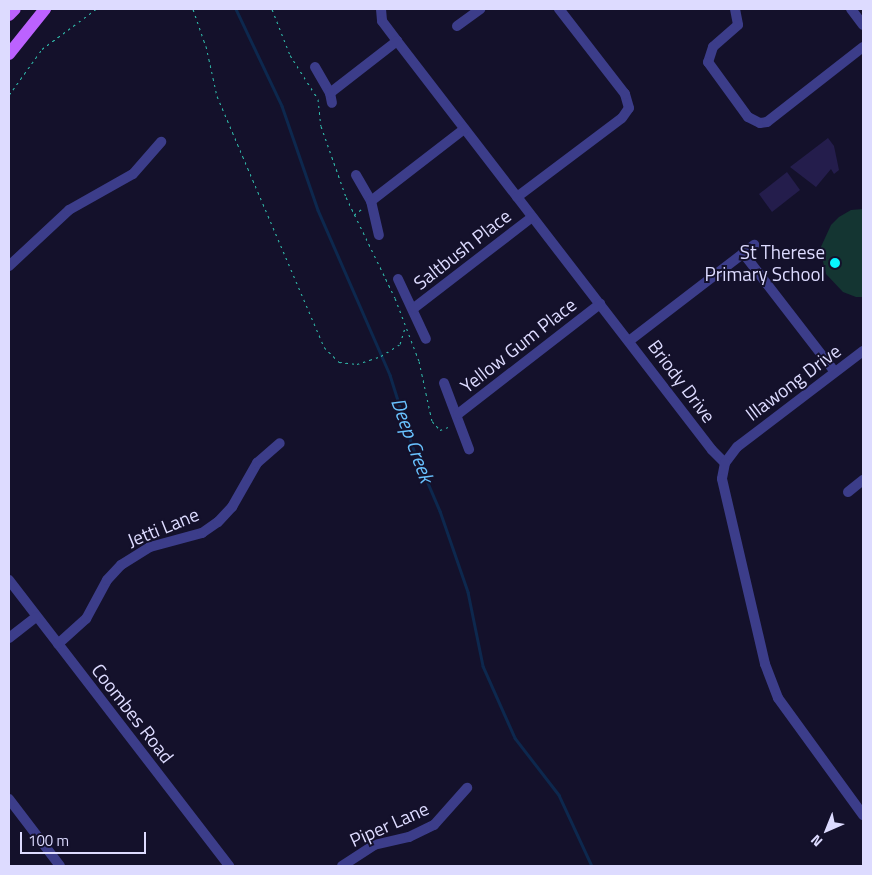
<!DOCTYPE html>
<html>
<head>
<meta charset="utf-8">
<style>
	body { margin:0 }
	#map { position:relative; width:872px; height:875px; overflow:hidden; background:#14112b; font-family:"Titillium Web",sans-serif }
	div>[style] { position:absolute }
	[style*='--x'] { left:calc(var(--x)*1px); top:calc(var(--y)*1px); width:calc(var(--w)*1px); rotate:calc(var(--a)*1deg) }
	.green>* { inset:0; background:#143532 }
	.stream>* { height:2.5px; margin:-1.25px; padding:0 1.25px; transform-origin:1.25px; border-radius:1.25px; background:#0d284e }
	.building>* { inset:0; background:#241d4c }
	.path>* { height:1px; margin-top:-0.5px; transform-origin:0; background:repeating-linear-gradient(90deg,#30bead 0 2.5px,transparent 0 6.5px) }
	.minor>* { height:10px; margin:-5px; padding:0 5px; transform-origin:5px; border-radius:5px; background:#3c3d8a }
	.major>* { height:12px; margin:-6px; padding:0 6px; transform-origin:6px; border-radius:6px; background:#bc62ff }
	.dots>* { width:14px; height:14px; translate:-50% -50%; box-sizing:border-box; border:2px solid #14112b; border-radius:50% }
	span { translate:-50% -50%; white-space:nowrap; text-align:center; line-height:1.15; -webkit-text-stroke:4px #14112b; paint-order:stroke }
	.street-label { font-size:19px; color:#dddbff }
	.poi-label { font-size:19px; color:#dddbff }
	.right { translate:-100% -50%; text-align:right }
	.water-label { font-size:20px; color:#69c2ff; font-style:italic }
	.frame { position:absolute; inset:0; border:10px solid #dddbff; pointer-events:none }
	.north { position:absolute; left:802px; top:805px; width:50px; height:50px; -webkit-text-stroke:4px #14112b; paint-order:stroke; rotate:224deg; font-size:14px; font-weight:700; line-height:20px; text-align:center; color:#dddbff }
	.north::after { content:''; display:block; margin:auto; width:18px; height:22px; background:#dddbff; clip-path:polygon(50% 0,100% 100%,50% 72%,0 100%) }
	.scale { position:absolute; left:20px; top:832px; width:126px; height:22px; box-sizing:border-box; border:2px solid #dddbff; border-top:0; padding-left:6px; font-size:15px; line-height:18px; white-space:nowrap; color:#dddbff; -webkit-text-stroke:4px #14112b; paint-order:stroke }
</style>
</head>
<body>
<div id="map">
	<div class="green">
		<div style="clip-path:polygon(863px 209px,863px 297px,856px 297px,843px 292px,826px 274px,820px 249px,831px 225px,839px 217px,851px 210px)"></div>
	</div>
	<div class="stream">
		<div style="--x:236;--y:9;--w:107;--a:64.6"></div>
		<div style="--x:282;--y:106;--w:110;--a:70.9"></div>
		<div style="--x:318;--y:210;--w:180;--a:66.4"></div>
		<div style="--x:390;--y:375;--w:77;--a:72.5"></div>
		<div style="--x:413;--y:448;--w:69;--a:66.8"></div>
		<div style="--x:440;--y:511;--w:86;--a:70.9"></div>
		<div style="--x:468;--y:592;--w:76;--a:78.5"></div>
		<div style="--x:483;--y:666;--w:79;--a:66"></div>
		<div style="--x:515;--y:738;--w:72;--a:52.3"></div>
		<div style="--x:559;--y:795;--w:78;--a:65.1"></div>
	</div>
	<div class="building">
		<div style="clip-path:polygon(828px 138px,834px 146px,839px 170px,834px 174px,831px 169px,816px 187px,790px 167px)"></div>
		<div style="clip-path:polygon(787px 172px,800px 190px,772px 212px,759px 194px)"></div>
	</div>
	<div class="path">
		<div style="--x:193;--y:9;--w:39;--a:71"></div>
		<div style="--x:206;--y:46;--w:51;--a:77.6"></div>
		<div style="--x:217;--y:96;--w:273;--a:66.9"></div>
		<div style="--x:324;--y:347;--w:21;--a:45"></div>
		<div style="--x:339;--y:362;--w:18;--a:6"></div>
		<div style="--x:357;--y:364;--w:25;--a:-18"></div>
		<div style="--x:381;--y:356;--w:22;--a:-32"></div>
		<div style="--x:400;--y:344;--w:17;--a:-73"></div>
		<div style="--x:272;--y:9;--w:49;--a:68.6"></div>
		<div style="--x:290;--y:55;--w:52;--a:57.5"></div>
		<div style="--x:318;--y:99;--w:27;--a:84"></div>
		<div style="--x:321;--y:126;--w:75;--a:70.6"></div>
		<div style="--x:346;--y:197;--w:112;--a:64.1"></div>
		<div style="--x:395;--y:298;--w:67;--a:69.1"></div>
		<div style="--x:419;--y:361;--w:61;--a:77.8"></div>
		<div style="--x:432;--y:421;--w:12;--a:48"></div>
		<div style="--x:440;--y:430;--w:12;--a:-20"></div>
		<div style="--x:9;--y:95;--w:57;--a:-54.3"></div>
		<div style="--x:42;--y:49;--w:67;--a:-36.5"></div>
		<div style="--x:354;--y:215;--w:11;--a:-38"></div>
	</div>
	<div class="minor">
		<div style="--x:381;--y:9;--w:12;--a:85"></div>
		<div style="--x:382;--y:21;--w:25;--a:53"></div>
		<div style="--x:397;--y:41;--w:516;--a:52.4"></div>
		<div style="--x:712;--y:450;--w:18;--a:45"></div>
		<div style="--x:735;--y:9;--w:16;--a:79"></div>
		<div style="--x:738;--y:25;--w:33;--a:139"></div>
		<div style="--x:713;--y:47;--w:16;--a:108"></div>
		<div style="--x:708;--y:62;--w:68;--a:54"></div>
		<div style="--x:748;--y:117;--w:13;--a:27"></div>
		<div style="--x:760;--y:123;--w:7;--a:-8"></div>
		<div style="--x:767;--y:122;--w:122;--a:-38"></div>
		<div style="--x:851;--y:9;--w:20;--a:53"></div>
		<div style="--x:457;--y:26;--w:29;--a:-36"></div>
		<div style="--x:315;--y:67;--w:30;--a:60"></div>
		<div style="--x:330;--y:93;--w:10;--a:79"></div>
		<div style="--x:330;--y:93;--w:85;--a:-37.8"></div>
		<div style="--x:356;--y:175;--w:30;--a:60"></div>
		<div style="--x:371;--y:201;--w:35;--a:77"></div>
		<div style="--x:517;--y:197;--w:131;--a:-37"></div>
		<div style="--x:622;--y:118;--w:12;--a:-55"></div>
		<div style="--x:629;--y:108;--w:15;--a:-106"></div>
		<div style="--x:625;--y:94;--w:108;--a:-127.8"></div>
		<div style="--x:371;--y:201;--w:118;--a:-37.7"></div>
		<div style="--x:743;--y:253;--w:150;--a:52.3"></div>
		<div style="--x:9;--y:266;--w:82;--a:-43"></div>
		<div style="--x:69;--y:210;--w:73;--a:-29.4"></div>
		<div style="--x:133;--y:174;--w:43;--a:-48.8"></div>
		<div style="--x:398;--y:279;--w:66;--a:65"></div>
		<div style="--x:414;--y:308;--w:149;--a:-37.6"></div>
		<div style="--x:629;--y:341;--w:158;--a:-37.5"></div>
		<div style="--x:863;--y:351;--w:158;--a:142.7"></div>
		<div style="--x:737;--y:447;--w:20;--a:127"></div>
		<div style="--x:725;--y:463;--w:16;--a:101"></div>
		<div style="--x:722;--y:479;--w:190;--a:76.9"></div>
		<div style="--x:765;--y:664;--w:36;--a:69"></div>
		<div style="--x:778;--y:698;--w:145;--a:54"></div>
		<div style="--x:444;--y:383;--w:71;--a:69.3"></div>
		<div style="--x:458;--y:414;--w:180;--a:-37.8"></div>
		<div style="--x:848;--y:492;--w:19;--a:-39"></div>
		<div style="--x:9;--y:580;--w:361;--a:52.4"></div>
		<div style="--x:9;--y:638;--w:34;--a:-38"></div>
		<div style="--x:58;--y:644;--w:38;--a:-42"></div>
		<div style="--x:86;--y:619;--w:44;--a:-61.7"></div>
		<div style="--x:107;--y:580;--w:21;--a:-47"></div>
		<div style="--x:121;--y:565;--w:34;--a:-32"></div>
		<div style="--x:150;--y:547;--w:54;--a:-15.1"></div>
		<div style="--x:202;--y:533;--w:19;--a:-35"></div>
		<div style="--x:218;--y:522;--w:21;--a:-47"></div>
		<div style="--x:232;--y:507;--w:51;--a:-60.4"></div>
		<div style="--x:257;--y:463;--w:30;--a:-41"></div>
		<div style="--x:9;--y:799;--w:84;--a:52.7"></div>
		<div style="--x:342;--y:866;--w:38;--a:-33"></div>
		<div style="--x:374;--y:845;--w:36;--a:-13"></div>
		<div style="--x:409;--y:837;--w:28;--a:-26"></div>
		<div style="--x:434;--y:825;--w:50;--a:-48.3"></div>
	</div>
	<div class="major">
		<div style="--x:9;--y:15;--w:8;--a:-45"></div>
		<div style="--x:9;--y:54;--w:58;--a:-51.3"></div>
	</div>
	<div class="dots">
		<div style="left:835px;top:263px;background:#07f4ff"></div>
	</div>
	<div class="street-label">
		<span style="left:462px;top:249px;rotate:-38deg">Saltbush Place</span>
		<span style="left:518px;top:345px;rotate:-38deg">Yellow Gum Place</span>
		<span style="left:682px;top:381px;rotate:53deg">Briody Drive</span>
		<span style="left:793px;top:382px;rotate:-37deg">Illawong Drive</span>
		<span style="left:163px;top:527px;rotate:-22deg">Jetti Lane</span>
		<span style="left:133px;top:713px;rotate:52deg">Coombes Road</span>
		<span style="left:389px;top:824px;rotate:-24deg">Piper Lane</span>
	</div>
	<div class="poi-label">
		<span class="right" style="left:825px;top:263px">St Therese<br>Primary School</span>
	</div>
	<div class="water-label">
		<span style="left:413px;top:440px;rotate:70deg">Deep Creek</span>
	</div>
	<div class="frame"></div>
	<div class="north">N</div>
	<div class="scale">100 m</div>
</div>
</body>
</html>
